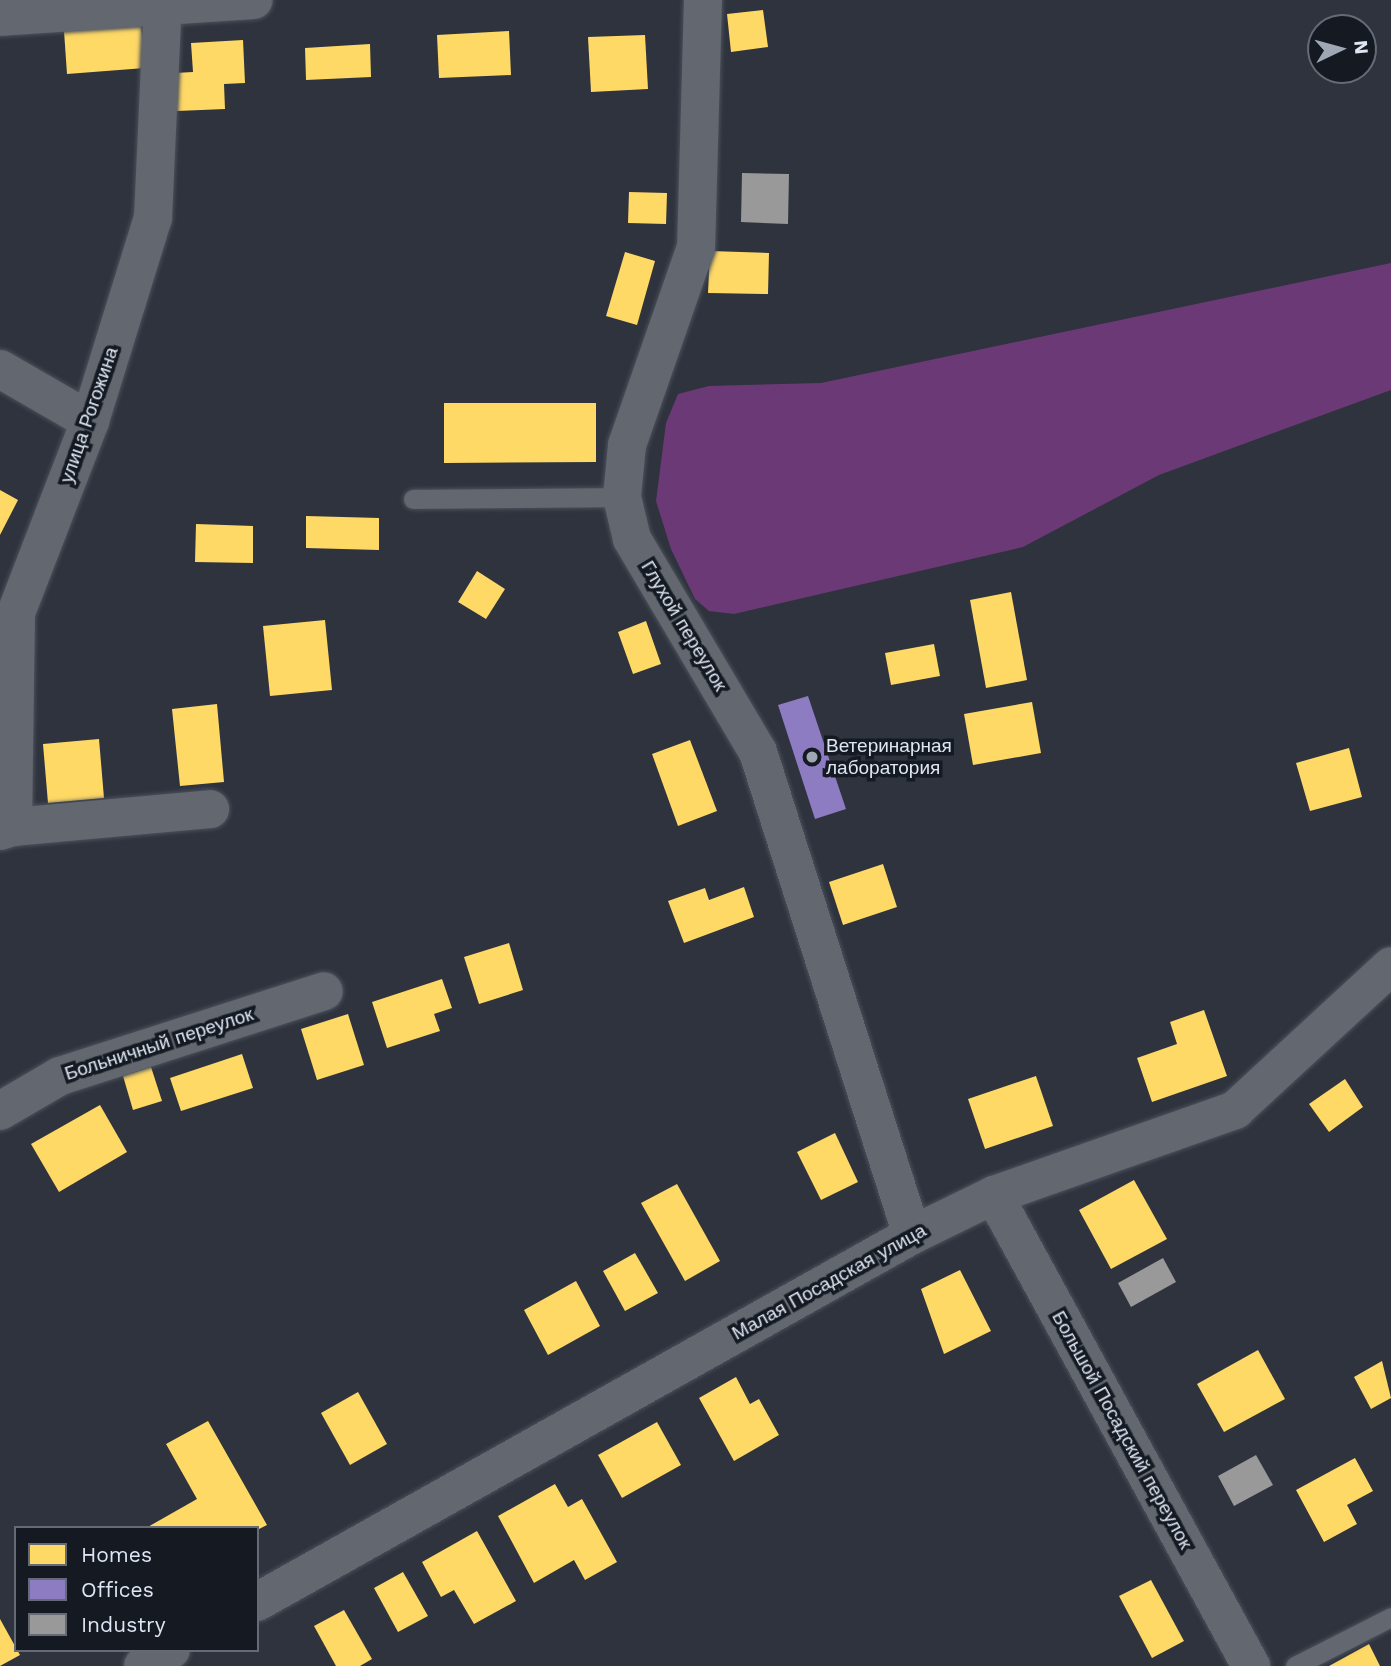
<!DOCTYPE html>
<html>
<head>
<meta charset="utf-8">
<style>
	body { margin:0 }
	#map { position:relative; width:1391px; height:1666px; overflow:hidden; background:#2e333e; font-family:"Work Sans",sans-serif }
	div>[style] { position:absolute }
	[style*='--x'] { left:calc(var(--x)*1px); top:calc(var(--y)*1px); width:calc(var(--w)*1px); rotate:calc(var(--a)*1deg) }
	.green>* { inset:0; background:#6b3a76 }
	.homes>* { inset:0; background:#ffd966 }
	.offices>* { inset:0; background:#8e7cc3 }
	.industry>* { inset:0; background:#999 }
	.roads { filter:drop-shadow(0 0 2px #4b505a) drop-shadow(0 0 2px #4b505a) }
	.lane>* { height:19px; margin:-9.5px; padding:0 9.5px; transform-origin:9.5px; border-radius:9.5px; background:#63676f }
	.street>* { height:38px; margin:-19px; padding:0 19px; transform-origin:19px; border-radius:19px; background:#63676f }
	.dots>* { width:19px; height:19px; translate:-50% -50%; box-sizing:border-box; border:4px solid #141922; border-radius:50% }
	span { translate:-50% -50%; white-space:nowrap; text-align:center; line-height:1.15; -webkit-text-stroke:7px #141922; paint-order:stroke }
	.street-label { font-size:19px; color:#dee6f3 }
	.poi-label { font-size:19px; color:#dee6f3 }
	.left { translate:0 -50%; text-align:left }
	.legend { position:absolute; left:14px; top:1526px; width:245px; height:126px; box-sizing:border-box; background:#141922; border:2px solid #656b76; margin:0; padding:9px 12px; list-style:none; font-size:21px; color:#dee6f3 }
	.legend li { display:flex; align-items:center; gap:14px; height:35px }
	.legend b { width:35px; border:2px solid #656b76 }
	.north { position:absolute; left:1307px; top:14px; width:70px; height:70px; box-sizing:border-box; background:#141922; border:2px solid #656b76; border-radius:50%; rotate:85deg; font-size:19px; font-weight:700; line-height:28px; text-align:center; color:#dee6f3 }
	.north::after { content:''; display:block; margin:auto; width:24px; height:32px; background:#a0a7b4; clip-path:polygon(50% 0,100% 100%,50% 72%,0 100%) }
</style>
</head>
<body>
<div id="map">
	<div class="green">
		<div style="clip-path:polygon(1391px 263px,1391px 390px,1159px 475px,1023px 547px,734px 614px,709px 611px,695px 599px,671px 549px,656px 501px,666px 423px,678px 394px,709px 386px,821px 383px)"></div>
	</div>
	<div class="homes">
		<div style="clip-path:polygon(763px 10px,768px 47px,731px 52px,727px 14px)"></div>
		<div style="clip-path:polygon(141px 25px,145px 68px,67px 74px,64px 31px)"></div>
		<div style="clip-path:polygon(509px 31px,511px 75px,439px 78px,437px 35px)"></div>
		<div style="clip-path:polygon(645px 35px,648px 89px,591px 92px,588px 37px)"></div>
		<div style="clip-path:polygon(243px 40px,245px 83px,224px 84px,225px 109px,177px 111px,175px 73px,193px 72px,191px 43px)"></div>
		<div style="clip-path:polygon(370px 44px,371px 77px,306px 80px,305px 48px)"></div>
		<div style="clip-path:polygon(629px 192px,667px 193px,666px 224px,628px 223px)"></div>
		<div style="clip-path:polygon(710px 251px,769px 253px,768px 294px,708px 293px)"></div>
		<div style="clip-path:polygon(625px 252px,655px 261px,637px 325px,606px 316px)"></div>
		<div style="clip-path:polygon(444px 403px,596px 403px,596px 462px,444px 463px)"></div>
		<div style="clip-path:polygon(0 490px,18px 500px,0 535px)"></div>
		<div style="clip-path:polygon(306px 516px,379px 518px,379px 550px,306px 548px)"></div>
		<div style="clip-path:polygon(196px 524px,253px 526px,253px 563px,195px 562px)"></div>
		<div style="clip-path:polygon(477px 571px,505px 589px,486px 619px,458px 602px)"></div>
		<div style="clip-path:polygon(1011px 592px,1027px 680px,986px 688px,970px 600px)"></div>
		<div style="clip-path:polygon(325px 620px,332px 690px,270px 696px,263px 626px)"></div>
		<div style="clip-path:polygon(646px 621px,661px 664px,633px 674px,618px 632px)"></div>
		<div style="clip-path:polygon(934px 644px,940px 676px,891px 685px,885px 653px)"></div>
		<div style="clip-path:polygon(1032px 702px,1041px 753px,973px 765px,964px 714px)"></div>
		<div style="clip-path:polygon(217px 704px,224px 782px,180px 786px,172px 709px)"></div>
		<div style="clip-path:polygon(99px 739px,104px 798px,48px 803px,43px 744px)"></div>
		<div style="clip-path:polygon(690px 740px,717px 811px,678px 826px,652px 754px)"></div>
		<div style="clip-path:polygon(1349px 748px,1362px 797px,1310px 811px,1296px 763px)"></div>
		<div style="clip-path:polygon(883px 864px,897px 907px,843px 925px,829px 882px)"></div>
		<div style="clip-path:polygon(744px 887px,754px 917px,684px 943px,668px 901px,705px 888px,709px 900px)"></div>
		<div style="clip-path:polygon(509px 943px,523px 990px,479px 1004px,464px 957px)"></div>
		<div style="clip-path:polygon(442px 979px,452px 1008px,434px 1014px,440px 1031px,387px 1048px,372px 1002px)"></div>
		<div style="clip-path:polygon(1204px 1010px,1227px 1076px,1152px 1102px,1137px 1058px,1177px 1044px,1170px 1022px)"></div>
		<div style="clip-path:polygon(348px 1014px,364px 1065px,317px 1080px,301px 1029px)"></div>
		<div style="clip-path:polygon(242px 1054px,253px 1088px,181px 1111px,170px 1078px)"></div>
		<div style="clip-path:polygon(151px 1067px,162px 1101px,133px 1110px,123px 1076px)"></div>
		<div style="clip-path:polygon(1036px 1076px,1053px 1126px,985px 1149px,968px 1099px)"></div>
		<div style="clip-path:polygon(1345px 1079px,1363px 1107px,1329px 1132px,1309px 1104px)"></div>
		<div style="clip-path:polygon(100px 1105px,127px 1152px,59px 1192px,31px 1144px)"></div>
		<div style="clip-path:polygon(835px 1133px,858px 1182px,821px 1200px,797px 1152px)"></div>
		<div style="clip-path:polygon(1134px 1180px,1167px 1239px,1111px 1269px,1079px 1210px)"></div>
		<div style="clip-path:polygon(677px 1184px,720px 1261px,685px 1281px,641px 1203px)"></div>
		<div style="clip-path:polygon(635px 1253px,658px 1293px,625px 1311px,603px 1271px)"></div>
		<div style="clip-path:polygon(960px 1270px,991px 1331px,944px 1354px,921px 1289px)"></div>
		<div style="clip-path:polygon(576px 1281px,600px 1326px,548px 1355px,524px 1310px)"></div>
		<div style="clip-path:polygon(1258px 1350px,1285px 1399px,1224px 1432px,1197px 1384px)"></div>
		<div style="clip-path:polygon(1382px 1361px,1391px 1398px,1371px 1409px,1354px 1377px)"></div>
		<div style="clip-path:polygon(736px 1377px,750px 1404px,759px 1399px,779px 1435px,734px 1461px,699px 1398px)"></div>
		<div style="clip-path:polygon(358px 1392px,387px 1444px,350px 1465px,321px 1413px)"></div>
		<div style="clip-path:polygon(208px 1421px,267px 1525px,257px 1530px,146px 1528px,197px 1499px,166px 1444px)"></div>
		<div style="clip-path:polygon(657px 1422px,681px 1465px,622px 1498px,598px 1455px)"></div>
		<div style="clip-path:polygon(1355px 1458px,1373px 1491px,1347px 1505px,1357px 1524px,1324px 1542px,1296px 1490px)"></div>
		<div style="clip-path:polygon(555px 1484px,568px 1507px,582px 1499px,617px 1562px,585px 1580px,574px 1560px,534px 1583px,498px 1516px)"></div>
		<div style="clip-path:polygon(477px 1531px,516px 1601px,474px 1624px,454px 1590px,441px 1597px,422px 1562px)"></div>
		<div style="clip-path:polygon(403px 1572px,428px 1616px,398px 1632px,374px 1588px)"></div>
		<div style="clip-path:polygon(1151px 1580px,1184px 1641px,1152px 1658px,1119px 1596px)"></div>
		<div style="clip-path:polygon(344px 1610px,372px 1659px,360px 1666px,336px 1666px,314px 1626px)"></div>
		<div style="clip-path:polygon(0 1619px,20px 1655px,0 1666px)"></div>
		<div style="clip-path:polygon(1369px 1644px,1380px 1666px,1329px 1666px)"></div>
	</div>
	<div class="offices">
		<div style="clip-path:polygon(808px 696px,846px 809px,815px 819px,778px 705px)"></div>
	</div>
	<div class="industry">
		<div style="clip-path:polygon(742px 173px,789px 174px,788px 224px,741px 222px)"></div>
		<div style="clip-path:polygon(1163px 1258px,1176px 1282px,1131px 1307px,1118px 1283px)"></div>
		<div style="clip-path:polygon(1256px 1455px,1273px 1485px,1234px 1506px,1218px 1476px)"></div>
	</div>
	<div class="roads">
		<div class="lane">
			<div style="--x:413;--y:499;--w:209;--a:-0.5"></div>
			<div style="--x:1295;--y:1666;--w:108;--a:-27"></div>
		</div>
		<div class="street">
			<div style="--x:703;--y:0;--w:247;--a:91.6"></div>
			<div style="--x:696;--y:247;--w:210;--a:109.2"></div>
			<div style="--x:627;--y:445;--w:52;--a:95.5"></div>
			<div style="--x:622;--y:497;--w:43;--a:76.6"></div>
			<div style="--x:632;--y:539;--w:247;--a:59.4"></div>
			<div style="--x:758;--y:752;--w:507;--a:72.32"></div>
			<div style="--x:0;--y:17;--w:254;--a:-3.8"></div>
			<div style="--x:0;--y:369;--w:104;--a:30"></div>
			<div style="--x:13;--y:827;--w:198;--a:-5.2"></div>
			<div style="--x:0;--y:831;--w:14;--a:-17"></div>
			<div style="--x:13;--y:827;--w:214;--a:-89.2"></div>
			<div style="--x:16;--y:613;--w:206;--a:-68.9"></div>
			<div style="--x:90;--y:421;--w:213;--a:-72.8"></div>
			<div style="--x:153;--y:218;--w:218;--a:-87.4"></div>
			<div style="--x:0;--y:1111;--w:69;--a:-30.3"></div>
			<div style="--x:60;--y:1076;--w:277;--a:-17.8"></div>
			<div style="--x:994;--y:1195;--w:537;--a:61.38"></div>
			<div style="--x:257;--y:1602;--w:751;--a:-29.26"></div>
			<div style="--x:912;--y:1235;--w:91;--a:-26"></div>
			<div style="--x:994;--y:1195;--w:256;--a:-19.4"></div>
			<div style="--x:1235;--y:1110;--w:212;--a:-42.7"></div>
			<div style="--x:143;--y:1666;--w:32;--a:-30"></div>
		</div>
	</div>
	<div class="dots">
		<div style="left:812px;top:757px;background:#a0a7b4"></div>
	</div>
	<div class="street-label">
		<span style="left:89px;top:415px;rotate:-71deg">улица Рогожина</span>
		<span style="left:684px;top:626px;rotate:59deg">Глухой переулок</span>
		<span style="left:159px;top:1044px;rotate:-18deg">Больничный переулок</span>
		<span style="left:829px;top:1282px;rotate:-29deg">Малая Посадская улица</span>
		<span style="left:1122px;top:1430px;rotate:61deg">Большой Посадский переулок</span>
	</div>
	<div class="poi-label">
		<span class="left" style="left:826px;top:757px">Ветеринарная<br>лаборатория</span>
	</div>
	<ul class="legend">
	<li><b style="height:19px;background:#ffd966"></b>Homes</li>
	<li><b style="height:19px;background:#8e7cc3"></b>Offices</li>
	<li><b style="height:19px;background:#999"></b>Industry</li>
	</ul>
	<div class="north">N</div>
</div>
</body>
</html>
